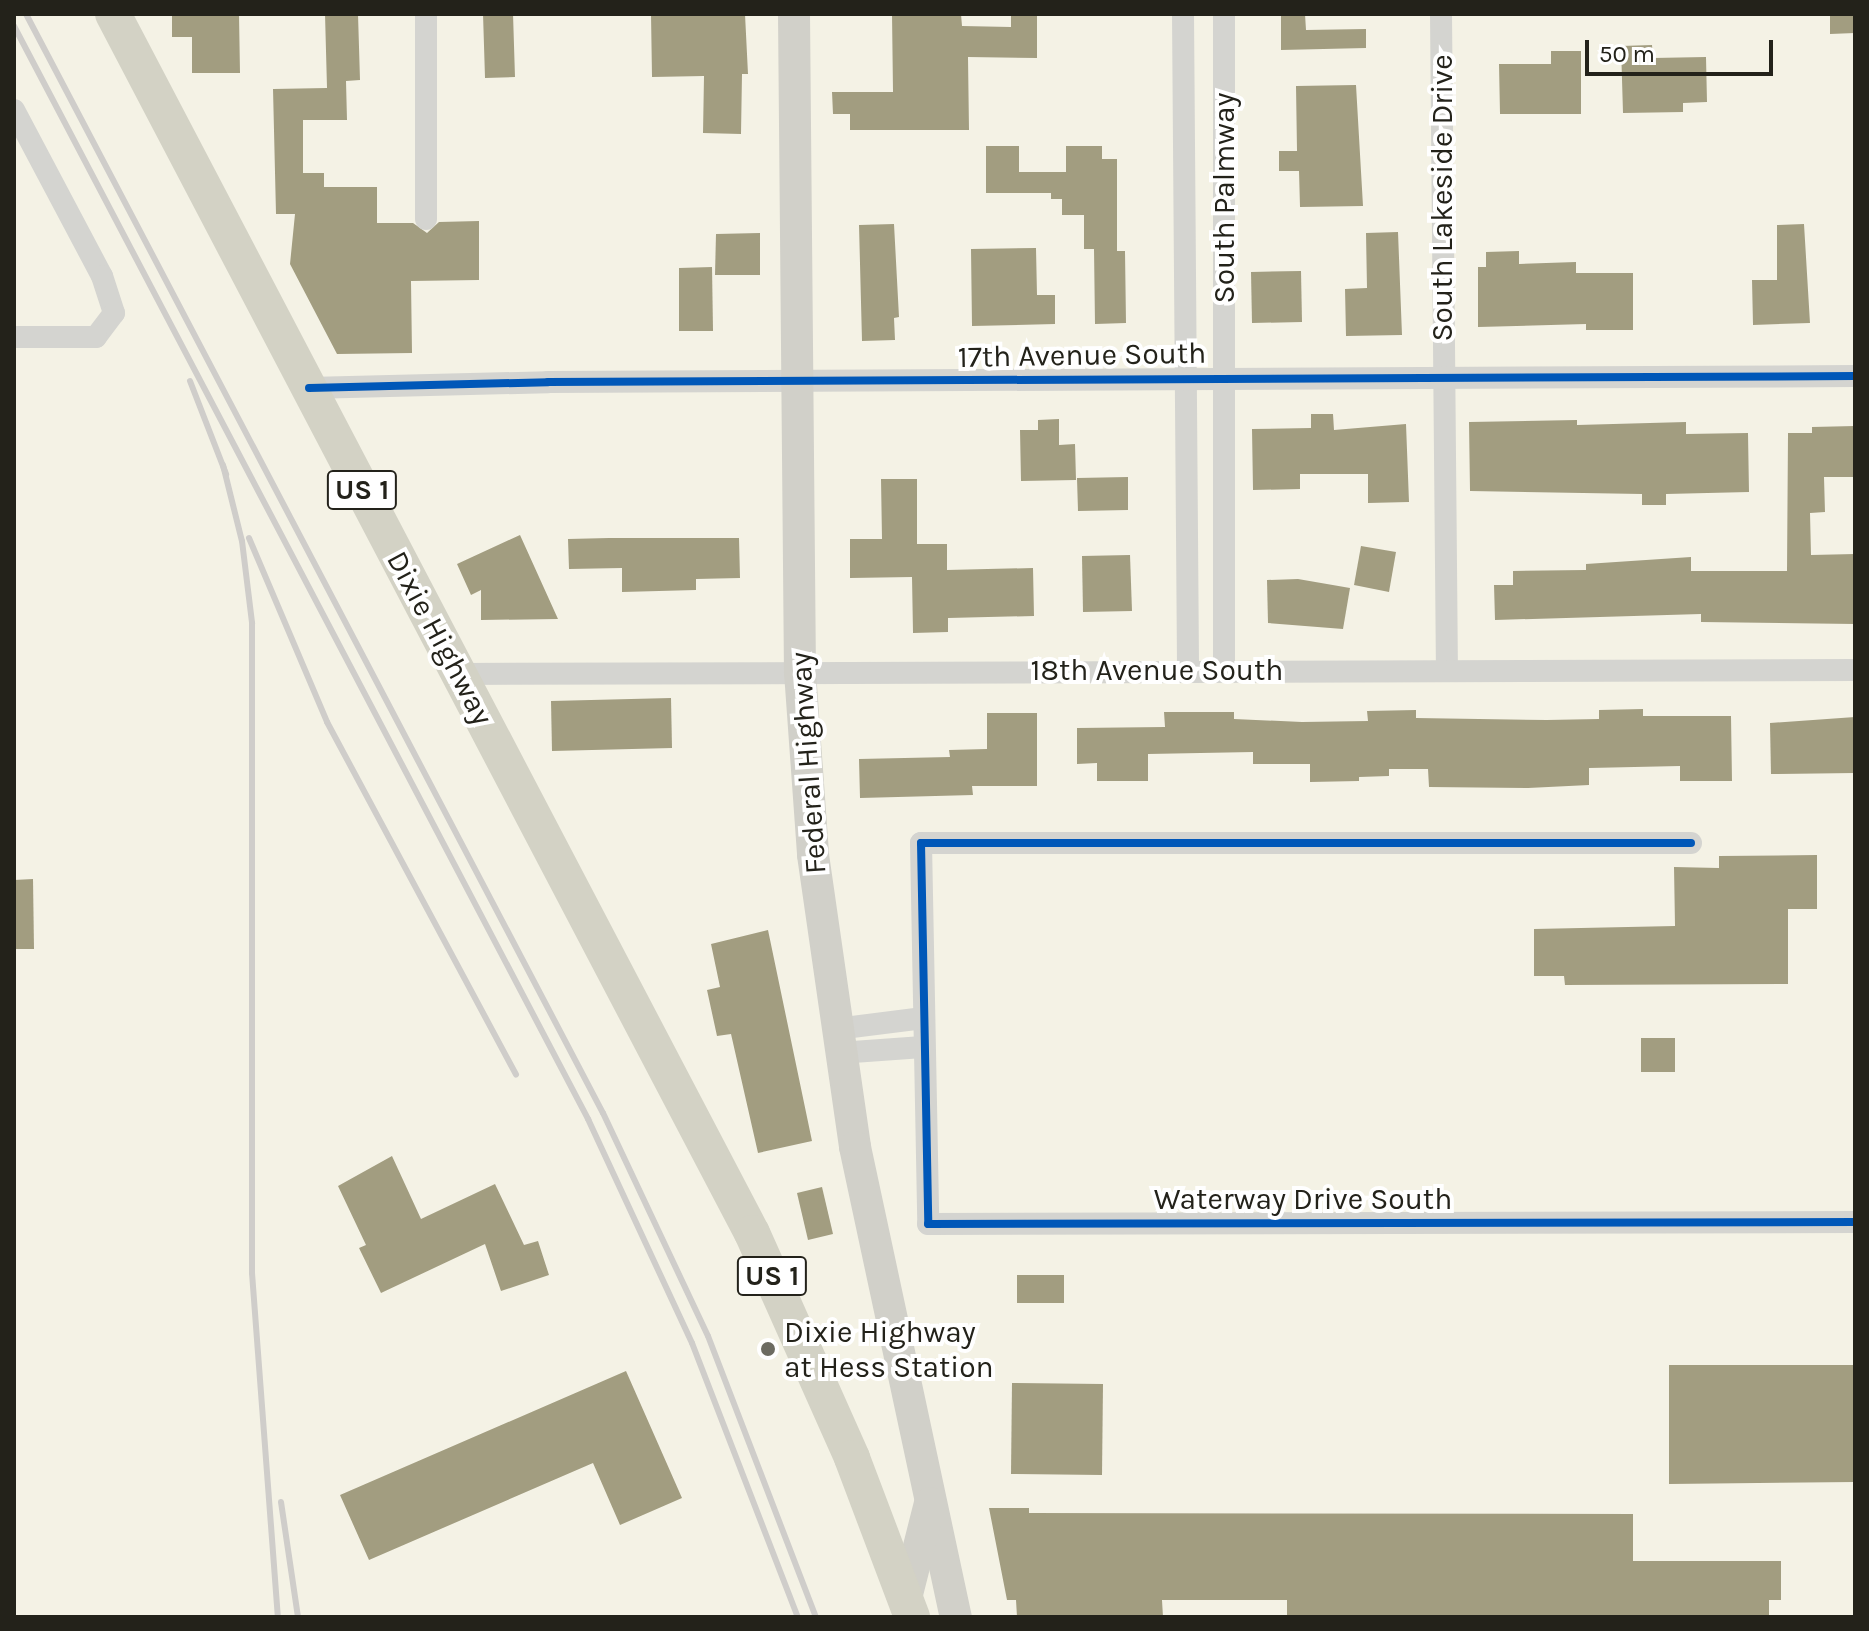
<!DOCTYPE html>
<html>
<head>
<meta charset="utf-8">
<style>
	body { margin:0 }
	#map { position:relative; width:1869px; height:1631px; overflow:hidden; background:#f4f2e5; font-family:Karla,sans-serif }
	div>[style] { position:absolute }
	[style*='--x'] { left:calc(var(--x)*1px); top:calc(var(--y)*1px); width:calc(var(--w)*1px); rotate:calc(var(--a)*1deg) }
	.building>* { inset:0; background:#a29d80 }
	.street>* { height:22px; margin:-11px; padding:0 11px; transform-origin:11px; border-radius:11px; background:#d4d4d0 }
	.secondary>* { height:32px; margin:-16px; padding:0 16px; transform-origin:16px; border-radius:16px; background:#d1d0c9 }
	.primary>* { height:36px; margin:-18px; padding:0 18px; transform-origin:18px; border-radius:18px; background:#d3d2c5 }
	.rail>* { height:6px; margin:-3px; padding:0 3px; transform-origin:3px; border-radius:3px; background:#cfcdca }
	.cycleway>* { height:8px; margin:-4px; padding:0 4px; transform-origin:4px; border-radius:4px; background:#0057b8 }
	.dots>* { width:22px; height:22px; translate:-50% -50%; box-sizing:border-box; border:4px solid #fff; border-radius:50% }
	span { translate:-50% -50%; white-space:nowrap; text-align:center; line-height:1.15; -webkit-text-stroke:8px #fff; paint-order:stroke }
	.shield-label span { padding:2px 6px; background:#fff; border:2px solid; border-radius:6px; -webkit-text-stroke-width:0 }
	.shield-label { font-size:28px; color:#23221a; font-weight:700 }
	.street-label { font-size:30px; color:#23221a }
	.poi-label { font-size:30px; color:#23221a }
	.left { translate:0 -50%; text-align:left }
	.frame { position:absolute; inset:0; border:16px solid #23221a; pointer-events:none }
	.scale { position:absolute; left:1585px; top:40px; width:188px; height:36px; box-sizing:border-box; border:4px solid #23221a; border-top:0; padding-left:10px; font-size:24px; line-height:28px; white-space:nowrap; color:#23221a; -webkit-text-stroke:6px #fff; paint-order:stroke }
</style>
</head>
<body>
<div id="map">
	<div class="building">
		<div style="clip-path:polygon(172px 14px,239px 14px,240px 73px,192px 73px,192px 37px,172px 37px)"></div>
		<div style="clip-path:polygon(325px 14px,358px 14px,360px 80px,346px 81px,347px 120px,303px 120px,303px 173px,324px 173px,324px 187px,377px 187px,377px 223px,413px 223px,427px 233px,439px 222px,479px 221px,479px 280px,411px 281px,412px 353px,337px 354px,290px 264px,295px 214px,276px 214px,273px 89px,327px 88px)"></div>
		<div style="clip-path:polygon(483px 14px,513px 14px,515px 77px,485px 78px)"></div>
		<div style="clip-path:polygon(651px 14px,745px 14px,748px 74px,742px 74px,741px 134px,703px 133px,704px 76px,652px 77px)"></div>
		<div style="clip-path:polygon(892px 14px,961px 14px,962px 26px,1011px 27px,1011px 14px,1037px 14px,1037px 58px,968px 57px,969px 130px,850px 130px,850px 114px,833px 114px,832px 92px,893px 92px)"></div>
		<div style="clip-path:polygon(1281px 14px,1305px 14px,1306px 30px,1366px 29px,1366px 48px,1281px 50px)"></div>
		<div style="clip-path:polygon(1830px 14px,1855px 14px,1855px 33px,1830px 34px)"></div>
		<div style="clip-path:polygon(1652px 45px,1653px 58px,1706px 57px,1707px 102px,1683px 103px,1683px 112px,1623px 113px,1621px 46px)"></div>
		<div style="clip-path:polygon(1551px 51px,1581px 51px,1581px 114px,1500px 114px,1499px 64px,1551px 64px)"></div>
		<div style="clip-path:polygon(1356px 85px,1363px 206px,1300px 207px,1299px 171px,1279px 171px,1279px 151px,1297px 151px,1296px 86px)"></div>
		<div style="clip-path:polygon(986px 146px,1019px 146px,1019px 172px,1066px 172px,1066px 146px,1102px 146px,1102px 159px,1117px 159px,1117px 251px,1125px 251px,1126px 323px,1095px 324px,1094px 249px,1084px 249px,1084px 215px,1062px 215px,1062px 199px,1051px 199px,1051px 193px,986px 193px)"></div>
		<div style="clip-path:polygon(894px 224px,899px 317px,894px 318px,895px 340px,862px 341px,859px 225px)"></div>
		<div style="clip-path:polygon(1804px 224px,1810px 323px,1753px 325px,1752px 280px,1777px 280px,1777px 225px)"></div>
		<div style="clip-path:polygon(1398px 232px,1402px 335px,1346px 336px,1345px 289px,1367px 288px,1366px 233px)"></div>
		<div style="clip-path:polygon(760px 233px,760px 275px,715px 275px,716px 234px)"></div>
		<div style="clip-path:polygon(1036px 248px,1037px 295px,1055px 295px,1055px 324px,972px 326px,971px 249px)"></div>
		<div style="clip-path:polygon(1519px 251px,1519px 264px,1576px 262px,1576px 273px,1633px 273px,1633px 330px,1586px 330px,1586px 324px,1478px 327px,1478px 267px,1486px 267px,1486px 252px)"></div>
		<div style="clip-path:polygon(712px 267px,713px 331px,679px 331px,679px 268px)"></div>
		<div style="clip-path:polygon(1301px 271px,1302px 322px,1252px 323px,1251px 272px)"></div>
		<div style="clip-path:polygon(1311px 414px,1333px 414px,1334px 430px,1406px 424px,1409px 502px,1368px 503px,1368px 474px,1300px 474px,1300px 489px,1253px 490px,1252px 429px,1311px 428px)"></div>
		<div style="clip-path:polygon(1059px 419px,1059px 445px,1075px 444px,1076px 480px,1021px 481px,1020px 430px,1038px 430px,1038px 420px)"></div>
		<div style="clip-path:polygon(1577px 420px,1577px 425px,1686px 422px,1686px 434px,1748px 433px,1749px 492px,1666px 494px,1666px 505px,1642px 505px,1642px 494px,1470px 491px,1469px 422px)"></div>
		<div style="clip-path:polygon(1855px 426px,1855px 477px,1824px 477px,1825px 512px,1810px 513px,1811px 555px,1855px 554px,1855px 624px,1701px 622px,1701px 614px,1495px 620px,1494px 585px,1513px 585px,1513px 571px,1586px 570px,1586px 564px,1691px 557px,1691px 571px,1787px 571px,1788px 433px,1812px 433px,1812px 427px)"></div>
		<div style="clip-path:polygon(1128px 477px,1128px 510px,1078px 511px,1077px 478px)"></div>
		<div style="clip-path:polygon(881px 479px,917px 479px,917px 544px,947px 544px,947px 570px,1033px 568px,1034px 616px,948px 618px,948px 632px,913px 633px,912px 577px,850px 578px,850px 539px,882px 539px)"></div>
		<div style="clip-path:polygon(520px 535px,558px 619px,481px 620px,481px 590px,471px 595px,457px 564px)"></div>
		<div style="clip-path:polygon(609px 538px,739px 538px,740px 578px,696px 579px,696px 590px,622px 592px,622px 568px,569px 569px,568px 539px)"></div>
		<div style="clip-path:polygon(1361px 546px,1396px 552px,1389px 592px,1354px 585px)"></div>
		<div style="clip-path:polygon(1130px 555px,1132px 611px,1083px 612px,1082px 556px)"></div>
		<div style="clip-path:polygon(1298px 579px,1350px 588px,1343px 629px,1268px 623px,1267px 580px)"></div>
		<div style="clip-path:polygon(671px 698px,672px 748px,552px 751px,551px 701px)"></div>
		<div style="clip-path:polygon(1643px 709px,1643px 716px,1731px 716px,1732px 781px,1680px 781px,1680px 766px,1589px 768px,1589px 785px,1528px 788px,1429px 787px,1428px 769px,1389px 769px,1389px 776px,1359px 777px,1359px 781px,1310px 782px,1310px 764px,1253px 764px,1253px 752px,1148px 754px,1148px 781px,1097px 781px,1097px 763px,1077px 764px,1077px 728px,1165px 727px,1164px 712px,1234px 712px,1234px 719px,1302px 722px,1368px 721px,1367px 711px,1416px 710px,1416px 718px,1547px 720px,1599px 719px,1599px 710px)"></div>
		<div style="clip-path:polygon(987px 713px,1037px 713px,1037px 786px,972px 786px,973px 795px,860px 798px,859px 759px,950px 757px,949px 750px,987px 749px)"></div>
		<div style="clip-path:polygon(1855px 717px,1855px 773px,1771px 774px,1770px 723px)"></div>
		<div style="clip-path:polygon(1817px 855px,1817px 909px,1788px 909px,1788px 984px,1565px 985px,1564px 976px,1534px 976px,1534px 929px,1675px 926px,1674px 867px,1719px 868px,1719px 856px)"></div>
		<div style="clip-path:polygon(33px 879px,34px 949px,14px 949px,14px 880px)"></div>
		<div style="clip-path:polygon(768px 930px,812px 1141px,758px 1153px,731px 1034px,717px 1036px,707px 990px,720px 987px,711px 944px)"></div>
		<div style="clip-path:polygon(1641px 1038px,1675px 1038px,1675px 1072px,1641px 1072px)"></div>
		<div style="clip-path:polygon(392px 1156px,421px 1219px,495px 1184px,524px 1245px,538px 1241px,549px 1275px,501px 1291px,485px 1244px,381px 1293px,359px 1248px,366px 1245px,338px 1186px)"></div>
		<div style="clip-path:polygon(822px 1187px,833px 1234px,808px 1240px,797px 1193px)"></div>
		<div style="clip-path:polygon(1017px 1275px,1064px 1275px,1064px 1303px,1017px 1303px)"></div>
		<div style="clip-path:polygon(1669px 1365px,1855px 1365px,1855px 1482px,1669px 1484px)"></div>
		<div style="clip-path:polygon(626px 1371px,682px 1498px,620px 1525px,593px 1463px,369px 1560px,340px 1495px)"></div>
		<div style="clip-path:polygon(1012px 1383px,1103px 1384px,1102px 1475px,1011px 1474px)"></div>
		<div style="clip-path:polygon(989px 1508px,1029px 1508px,1029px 1513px,1633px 1514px,1633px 1561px,1781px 1561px,1781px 1600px,1769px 1600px,1769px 1617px,1287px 1617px,1287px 1600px,1162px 1600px,1163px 1617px,1017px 1617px,1016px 1600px,1007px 1600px)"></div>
	</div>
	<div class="street">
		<div style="--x:426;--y:14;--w:205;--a:90"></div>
		<div style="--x:1183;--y:14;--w:655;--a:89.56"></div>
		<div style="--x:1441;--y:14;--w:657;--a:89.48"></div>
		<div style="--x:14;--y:110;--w:188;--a:62.1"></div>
		<div style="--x:102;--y:276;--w:39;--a:72"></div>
		<div style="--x:114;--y:313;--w:30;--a:127"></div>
		<div style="--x:96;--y:337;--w:82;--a:180"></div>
		<div style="--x:309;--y:388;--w:239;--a:-1.4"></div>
		<div style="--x:548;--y:382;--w:1307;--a:-0.26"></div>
		<div style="--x:1224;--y:670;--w:656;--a:-90"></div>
		<div style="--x:459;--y:674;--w:1396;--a:-0.16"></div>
		<div style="--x:1691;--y:843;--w:770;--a:180"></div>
		<div style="--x:921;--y:843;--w:381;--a:88.9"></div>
		<div style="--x:928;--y:1224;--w:927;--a:-0.12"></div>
		<div style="--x:836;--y:1029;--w:88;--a:-7.2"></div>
		<div style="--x:839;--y:1053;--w:84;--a:-4.1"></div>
	</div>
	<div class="secondary">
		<div style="--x:794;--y:14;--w:658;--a:89.48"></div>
		<div style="--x:800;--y:672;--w:183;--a:85.9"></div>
		<div style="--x:813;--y:855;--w:295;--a:81.8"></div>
		<div style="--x:855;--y:1147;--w:481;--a:77.9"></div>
		<div style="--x:906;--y:1598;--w:98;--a:-75.8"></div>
	</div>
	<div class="primary">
		<div style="--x:113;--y:14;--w:1376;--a:62.34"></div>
		<div style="--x:752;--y:1233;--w:246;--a:66"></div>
		<div style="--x:852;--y:1458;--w:170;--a:69.3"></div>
	</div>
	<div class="rail">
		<div style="--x:26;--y:14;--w:1241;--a:62.3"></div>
		<div style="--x:603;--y:1113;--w:246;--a:64.8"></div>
		<div style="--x:708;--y:1336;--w:301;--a:69"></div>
		<div style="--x:14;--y:26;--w:1235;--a:62.29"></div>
		<div style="--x:588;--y:1119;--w:247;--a:65.1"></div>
		<div style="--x:692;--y:1343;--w:294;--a:68.9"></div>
		<div style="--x:190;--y:381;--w:100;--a:68.8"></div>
		<div style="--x:223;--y:465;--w:78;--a:76"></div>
		<div style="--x:242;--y:541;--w:83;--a:83"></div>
		<div style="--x:252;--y:623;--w:650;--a:90"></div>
		<div style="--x:252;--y:1273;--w:345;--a:85.7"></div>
		<div style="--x:249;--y:538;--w:200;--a:67"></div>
		<div style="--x:327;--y:722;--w:400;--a:61.8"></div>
		<div style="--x:281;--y:1502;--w:116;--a:81.6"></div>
	</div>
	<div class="cycleway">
		<div style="--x:309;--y:388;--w:239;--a:-1.4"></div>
		<div style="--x:548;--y:382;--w:1307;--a:-0.26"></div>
		<div style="--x:1691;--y:843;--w:770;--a:180"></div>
		<div style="--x:921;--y:843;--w:381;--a:88.9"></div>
		<div style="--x:928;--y:1224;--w:927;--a:-0.12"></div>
	</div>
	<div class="dots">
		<div style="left:768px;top:1349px;background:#6c6b61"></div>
	</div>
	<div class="shield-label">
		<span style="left:362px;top:490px">US 1</span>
		<span style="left:772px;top:1276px">US 1</span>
	</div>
	<div class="street-label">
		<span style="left:1224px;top:198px;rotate:-90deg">South Palmway</span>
		<span style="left:1442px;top:198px;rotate:-90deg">South Lakeside Drive</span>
		<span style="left:1082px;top:355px;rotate:-1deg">17th Avenue South</span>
		<span style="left:440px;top:638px;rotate:62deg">Dixie Highway</span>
		<span style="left:1157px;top:670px">18th Avenue South</span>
		<span style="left:808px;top:763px;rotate:-94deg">Federal Highway</span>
		<span style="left:1303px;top:1199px">Waterway Drive South</span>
	</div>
	<div class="poi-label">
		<span class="left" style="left:784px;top:1349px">Dixie Highway<br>at Hess Station</span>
	</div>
	<div class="frame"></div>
	<div class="scale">50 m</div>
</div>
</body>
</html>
